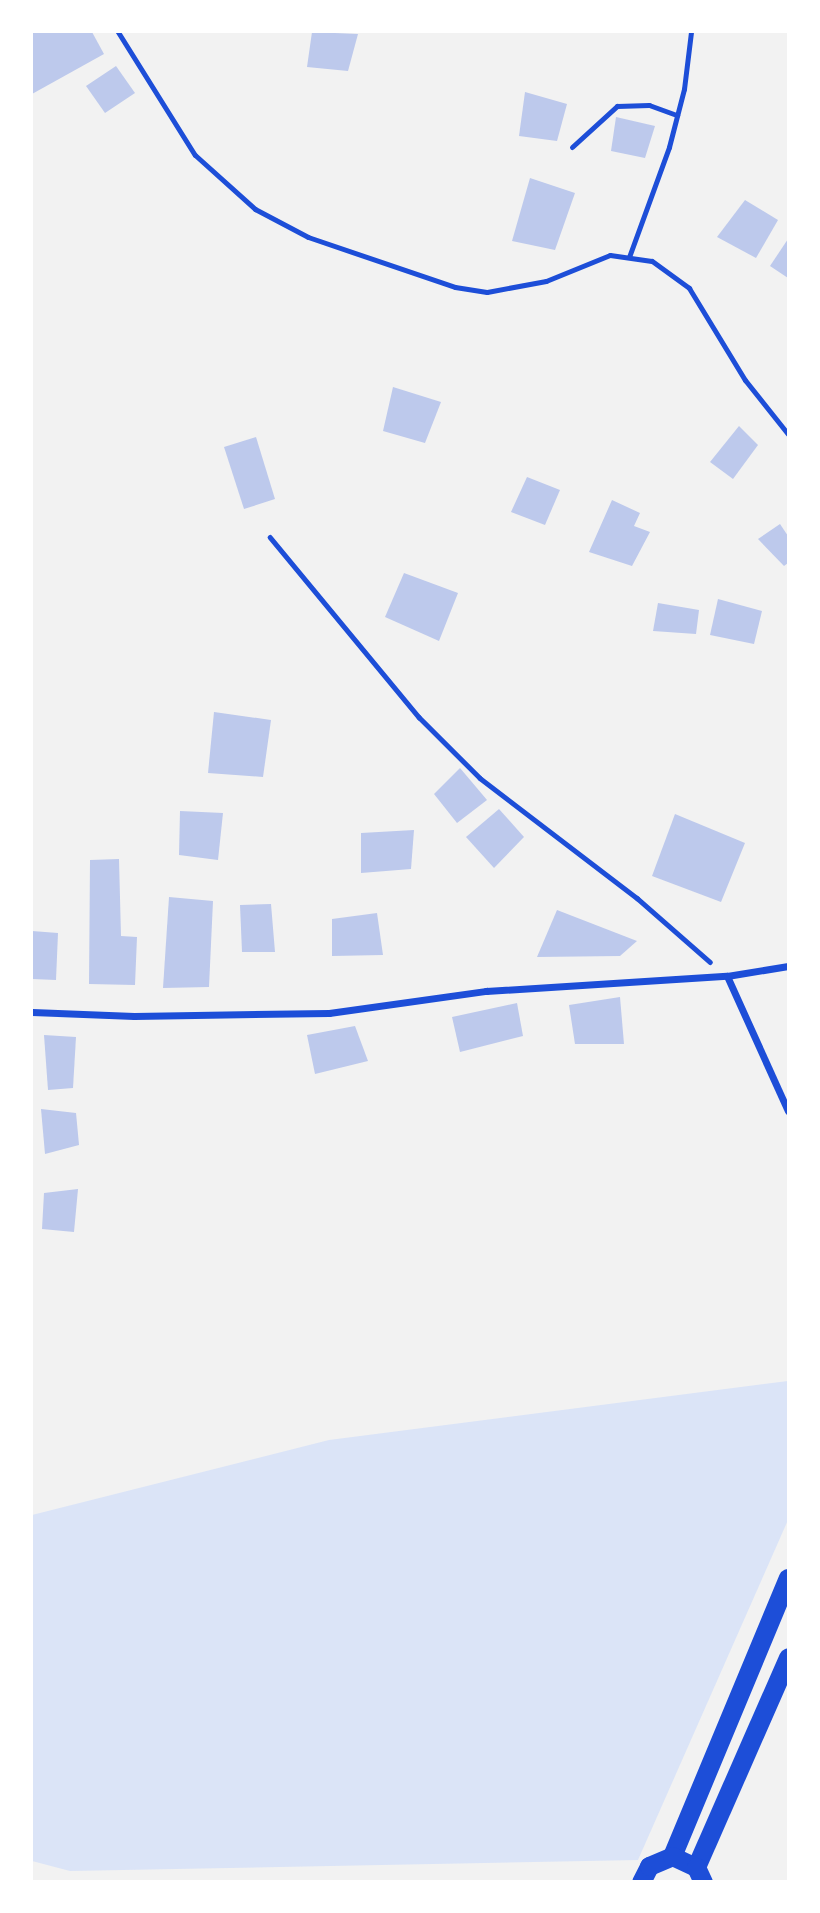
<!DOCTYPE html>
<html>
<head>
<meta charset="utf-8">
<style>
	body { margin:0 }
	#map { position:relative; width:820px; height:1913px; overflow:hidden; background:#f2f2f2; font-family:Signika,sans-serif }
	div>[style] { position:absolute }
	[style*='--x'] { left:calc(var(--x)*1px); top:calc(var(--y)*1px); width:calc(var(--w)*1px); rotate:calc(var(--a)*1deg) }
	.green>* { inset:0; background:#dbe4f7 }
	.building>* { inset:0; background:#bdc9ec }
	.path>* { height:4.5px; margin:-2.25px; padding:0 2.25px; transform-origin:2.25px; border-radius:2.25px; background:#1d4ed8 }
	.service>* { height:5px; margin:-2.5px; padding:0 2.5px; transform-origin:2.5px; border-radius:2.5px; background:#1d4ed8 }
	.minor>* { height:7px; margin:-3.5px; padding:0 3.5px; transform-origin:3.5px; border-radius:3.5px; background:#1d4ed8 }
	.trunk>* { height:19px; margin:-9.5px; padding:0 9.5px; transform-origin:9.5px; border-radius:9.5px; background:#1d4ed8 }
	span { translate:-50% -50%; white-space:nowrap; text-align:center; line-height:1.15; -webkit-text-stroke:5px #fff; paint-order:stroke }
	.frame { position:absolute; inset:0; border:33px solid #fff; pointer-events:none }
</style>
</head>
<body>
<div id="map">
	<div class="green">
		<div style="clip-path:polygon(788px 1381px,788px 1520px,638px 1860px,70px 1871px,32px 1861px,32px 1515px,329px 1440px)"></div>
	</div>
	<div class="building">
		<div style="clip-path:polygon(32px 32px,92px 32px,104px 54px,32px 94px)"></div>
		<div style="clip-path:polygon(312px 32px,358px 34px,348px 71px,307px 67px)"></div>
		<div style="clip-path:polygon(116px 66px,135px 93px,105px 113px,86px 86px)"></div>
		<div style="clip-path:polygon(525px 92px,567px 104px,557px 141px,519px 136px)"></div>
		<div style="clip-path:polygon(616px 117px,655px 126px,645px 158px,611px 151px)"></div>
		<div style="clip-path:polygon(530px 178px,575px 193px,555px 250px,512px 241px)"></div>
		<div style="clip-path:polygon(745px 200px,778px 220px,756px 258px,717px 237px)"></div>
		<div style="clip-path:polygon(788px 239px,788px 278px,770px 266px)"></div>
		<div style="clip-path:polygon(393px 387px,441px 402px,425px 443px,383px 431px)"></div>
		<div style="clip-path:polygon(739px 426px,758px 445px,733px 479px,710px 462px)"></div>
		<div style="clip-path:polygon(256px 437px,275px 499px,244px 509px,224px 447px)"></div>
		<div style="clip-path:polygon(527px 477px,560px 490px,545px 525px,511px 512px)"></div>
		<div style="clip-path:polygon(612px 500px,640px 513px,634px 526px,650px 532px,632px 566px,589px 552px)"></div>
		<div style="clip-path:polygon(780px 524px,788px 536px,788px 563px,784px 566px,758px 539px)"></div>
		<div style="clip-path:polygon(404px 573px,458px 593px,439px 641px,385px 617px)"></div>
		<div style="clip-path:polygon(718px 599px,762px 611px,754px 644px,710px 635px)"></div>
		<div style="clip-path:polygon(658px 603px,699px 610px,696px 634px,653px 631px)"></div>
		<div style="clip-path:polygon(214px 712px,271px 720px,263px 777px,208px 773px)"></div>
		<div style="clip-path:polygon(460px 768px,487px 800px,457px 823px,434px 794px)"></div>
		<div style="clip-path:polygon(499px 809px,524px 837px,494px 868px,466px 837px)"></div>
		<div style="clip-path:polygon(180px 811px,223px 813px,218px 860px,179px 855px)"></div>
		<div style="clip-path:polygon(675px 814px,745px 843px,721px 902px,652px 876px)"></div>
		<div style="clip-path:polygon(414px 830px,411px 869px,361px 873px,361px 833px)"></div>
		<div style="clip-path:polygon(119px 859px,121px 936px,137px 937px,135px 985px,89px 984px,90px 860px)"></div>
		<div style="clip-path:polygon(169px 897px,213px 901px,209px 987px,163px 988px)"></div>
		<div style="clip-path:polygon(271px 904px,275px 952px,242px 952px,240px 905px)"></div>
		<div style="clip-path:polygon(557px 910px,637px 941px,620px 956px,537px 957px)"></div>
		<div style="clip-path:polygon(377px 913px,383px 955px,332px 956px,332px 919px)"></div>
		<div style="clip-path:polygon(32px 931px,58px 933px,56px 980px,32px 979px)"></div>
		<div style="clip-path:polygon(620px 997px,624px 1044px,575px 1044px,569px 1005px)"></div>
		<div style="clip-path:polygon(517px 1003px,523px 1036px,460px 1052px,452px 1017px)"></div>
		<div style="clip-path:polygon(355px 1026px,368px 1061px,315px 1074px,307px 1035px)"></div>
		<div style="clip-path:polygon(44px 1035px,76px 1037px,73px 1088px,48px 1090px)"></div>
		<div style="clip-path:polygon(41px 1109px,76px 1113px,79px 1145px,45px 1154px)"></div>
		<div style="clip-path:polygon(78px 1189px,74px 1232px,42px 1229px,44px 1193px)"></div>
	</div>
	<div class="path">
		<div style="--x:270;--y:537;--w:234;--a:50.4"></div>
		<div style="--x:419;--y:717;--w:86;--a:45"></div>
		<div style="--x:480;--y:778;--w:198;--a:37.4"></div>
		<div style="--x:637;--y:898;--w:97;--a:41.2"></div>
	</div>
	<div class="service">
		<div style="--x:118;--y:32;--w:145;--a:58"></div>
		<div style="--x:195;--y:155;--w:81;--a:42"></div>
		<div style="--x:255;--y:209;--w:60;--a:27.8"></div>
		<div style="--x:308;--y:237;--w:155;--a:18.8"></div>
		<div style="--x:455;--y:287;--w:32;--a:9"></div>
		<div style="--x:487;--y:292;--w:60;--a:-10.6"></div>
		<div style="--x:546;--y:281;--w:69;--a:-22.1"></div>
		<div style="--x:610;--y:255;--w:42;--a:8.1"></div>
		<div style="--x:652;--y:261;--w:46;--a:36.1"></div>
		<div style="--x:689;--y:288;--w:108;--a:58.7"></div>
		<div style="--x:745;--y:380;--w:69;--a:51.5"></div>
		<div style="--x:572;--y:147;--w:61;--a:-42.3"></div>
		<div style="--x:617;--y:106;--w:32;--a:-2"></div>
		<div style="--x:649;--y:105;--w:30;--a:20"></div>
		<div style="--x:629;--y:257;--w:117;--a:-70"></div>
		<div style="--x:669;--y:147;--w:60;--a:-75.5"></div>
		<div style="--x:684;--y:89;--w:57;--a:-83"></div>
	</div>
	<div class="minor">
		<div style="--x:727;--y:976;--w:148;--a:65.7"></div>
		<div style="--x:32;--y:1012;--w:102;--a:2.2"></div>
		<div style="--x:134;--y:1016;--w:195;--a:-0.9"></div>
		<div style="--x:329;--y:1013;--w:159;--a:-8"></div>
		<div style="--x:486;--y:991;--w:241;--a:-3.6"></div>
		<div style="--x:727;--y:976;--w:62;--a:-9.3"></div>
	</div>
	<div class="trunk">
		<div style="--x:672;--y:1856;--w:301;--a:-67.4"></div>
		<div style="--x:696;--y:1867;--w:229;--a:-66.3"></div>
		<div style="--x:641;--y:1882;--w:18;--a:-63"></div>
		<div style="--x:649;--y:1866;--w:25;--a:-23"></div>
		<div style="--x:672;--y:1856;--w:26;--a:25"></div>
		<div style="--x:696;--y:1867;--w:17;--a:65"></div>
	</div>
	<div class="frame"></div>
</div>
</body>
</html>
